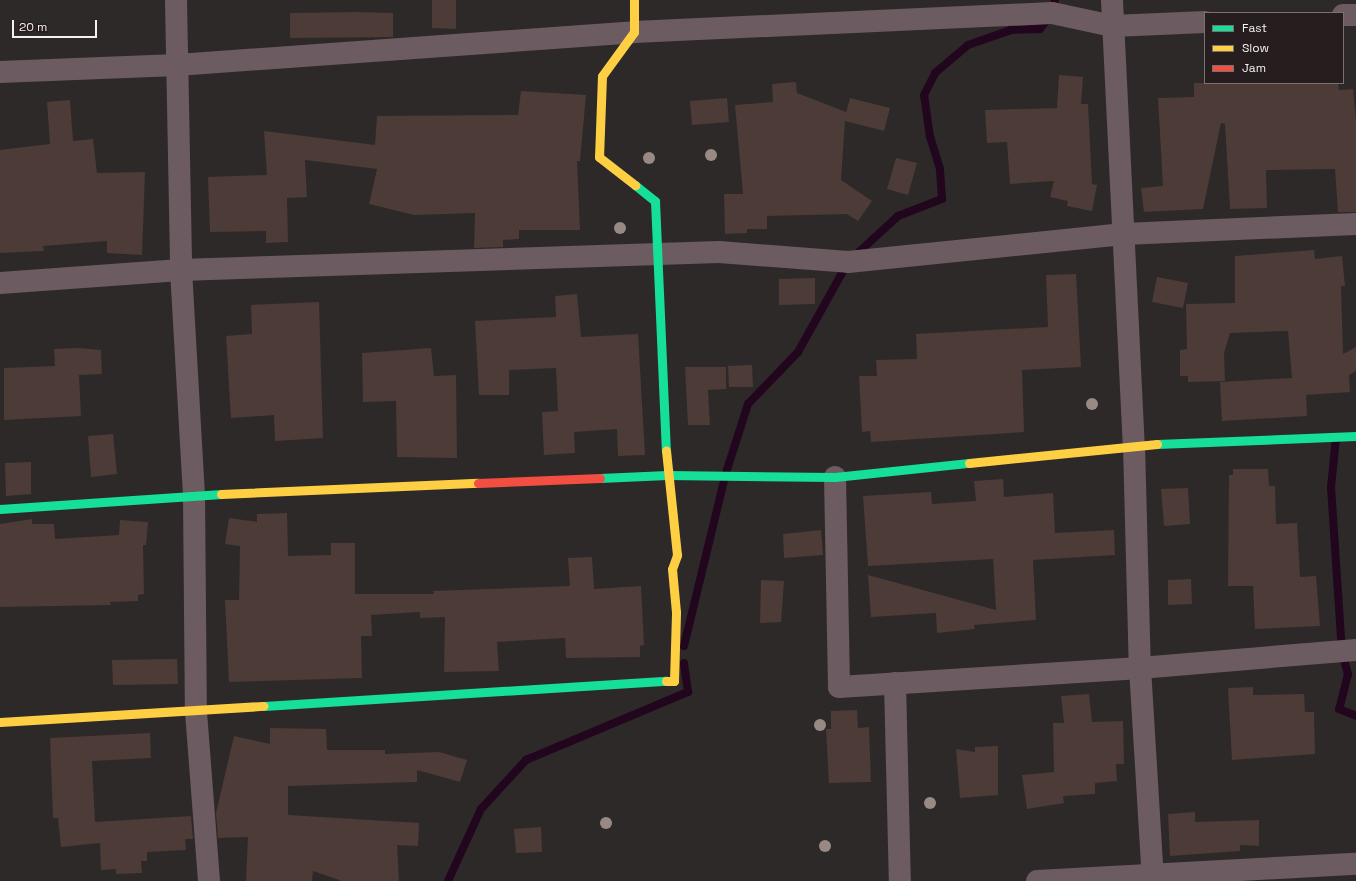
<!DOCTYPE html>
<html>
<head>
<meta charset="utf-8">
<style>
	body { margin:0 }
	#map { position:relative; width:1356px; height:881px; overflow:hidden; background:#2d2929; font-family:"Space Grotesk",sans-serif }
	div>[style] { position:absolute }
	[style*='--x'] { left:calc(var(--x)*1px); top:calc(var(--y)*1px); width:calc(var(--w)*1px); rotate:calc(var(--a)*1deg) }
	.stream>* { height:8px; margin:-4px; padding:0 4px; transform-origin:4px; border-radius:4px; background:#22061d }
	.building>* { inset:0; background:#4c3b37 }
	.street>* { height:22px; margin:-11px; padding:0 11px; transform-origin:11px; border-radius:11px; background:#6d5b62 }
	.fast>* { height:9px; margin:-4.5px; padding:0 4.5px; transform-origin:4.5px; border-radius:4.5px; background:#16e098 }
	.slow>* { height:9px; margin:-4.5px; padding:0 4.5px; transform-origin:4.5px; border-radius:4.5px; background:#ffcf43 }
	.jam>* { height:9px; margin:-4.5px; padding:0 4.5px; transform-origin:4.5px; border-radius:4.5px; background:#f24e42 }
	.trees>* { width:12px; height:12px; margin:-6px; border-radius:50%; background:#988a83 }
	span { translate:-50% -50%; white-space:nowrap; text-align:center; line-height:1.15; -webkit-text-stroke:3px #261d1e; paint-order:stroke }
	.legend { position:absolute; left:1204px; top:12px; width:140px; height:72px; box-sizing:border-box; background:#261d1e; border:1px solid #797172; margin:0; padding:5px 7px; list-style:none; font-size:12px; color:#f6f0f1 }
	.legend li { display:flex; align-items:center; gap:8px; height:20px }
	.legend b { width:20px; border:1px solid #797172 }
	.scale { position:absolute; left:12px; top:20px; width:85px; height:18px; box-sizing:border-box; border:2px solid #f6f0f1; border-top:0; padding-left:5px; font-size:12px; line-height:14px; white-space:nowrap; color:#f6f0f1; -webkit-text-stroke:3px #261d1e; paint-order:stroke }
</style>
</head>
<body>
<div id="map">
	<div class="stream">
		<div style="--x:1336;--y:438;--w:49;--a:95.8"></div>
		<div style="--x:1331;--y:487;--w:165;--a:86.2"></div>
		<div style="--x:1342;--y:652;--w:23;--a:75"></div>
		<div style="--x:1348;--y:674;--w:36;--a:104"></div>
		<div style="--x:1339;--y:709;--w:18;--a:22"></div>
		<div style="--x:684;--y:646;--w:175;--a:-76.4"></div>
		<div style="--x:725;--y:476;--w:76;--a:-72.3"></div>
		<div style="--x:748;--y:404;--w:72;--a:-46.1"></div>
		<div style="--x:798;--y:352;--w:103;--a:-60.9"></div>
		<div style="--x:848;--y:262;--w:68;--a:-42.6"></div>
		<div style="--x:898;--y:216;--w:47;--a:-21.1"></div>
		<div style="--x:942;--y:199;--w:30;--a:-94"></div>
		<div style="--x:940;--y:169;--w:34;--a:-107"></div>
		<div style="--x:930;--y:137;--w:42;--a:-98.1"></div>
		<div style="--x:924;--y:95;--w:25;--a:-63"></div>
		<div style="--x:935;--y:73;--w:43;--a:-40.3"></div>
		<div style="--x:968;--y:45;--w:46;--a:-19.2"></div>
		<div style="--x:1011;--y:30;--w:29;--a:-2"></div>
		<div style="--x:1040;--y:29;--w:20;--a:-53"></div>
		<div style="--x:1052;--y:13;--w:13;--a:-77"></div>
		<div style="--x:448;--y:881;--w:79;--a:-65.4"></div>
		<div style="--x:481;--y:809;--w:67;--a:-47.4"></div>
		<div style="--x:526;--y:760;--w:176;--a:-22.8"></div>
		<div style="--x:688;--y:692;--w:29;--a:-98"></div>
	</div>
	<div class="building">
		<div style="clip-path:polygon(432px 0,456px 0,456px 29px,432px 28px)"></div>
		<div style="clip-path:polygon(357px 12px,393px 13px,393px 37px,290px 38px,290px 13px)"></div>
		<div style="clip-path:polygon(1059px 75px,1083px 77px,1081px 104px,1088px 104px,1092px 184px,1097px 185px,1092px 211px,1067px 206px,1068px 201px,1050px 197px,1054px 181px,1010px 184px,1007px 142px,987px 143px,985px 110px,1057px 108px)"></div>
		<div style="clip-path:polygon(796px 82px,797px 93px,846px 112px,845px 116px,850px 98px,890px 108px,884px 131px,845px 121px,841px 180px,872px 201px,858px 221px,847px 214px,767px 216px,767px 229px,747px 229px,747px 233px,725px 234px,724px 194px,743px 194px,735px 105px,773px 102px,772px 84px)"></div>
		<div style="clip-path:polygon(1194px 83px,1338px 83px,1339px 90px,1353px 89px,1356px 120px,1356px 212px,1338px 212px,1335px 169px,1266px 170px,1267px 208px,1230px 209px,1225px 124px,1221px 123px,1203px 209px,1144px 212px,1141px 188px,1163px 186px,1158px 98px,1194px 97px)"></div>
		<div style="clip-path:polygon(521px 91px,586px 95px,580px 161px,577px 161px,580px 230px,519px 230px,519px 239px,503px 240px,503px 247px,474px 248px,475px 213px,414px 215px,369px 204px,377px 169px,305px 160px,307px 197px,287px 198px,288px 242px,266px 243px,266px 231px,210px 232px,208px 177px,267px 175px,264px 131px,375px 145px,377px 116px,518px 115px)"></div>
		<div style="clip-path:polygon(727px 98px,729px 122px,692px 125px,690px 101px)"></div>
		<div style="clip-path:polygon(70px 100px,73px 141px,93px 139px,97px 173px,145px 172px,142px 255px,107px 253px,107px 241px,43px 246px,44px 251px,0 253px,0 150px,50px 144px,47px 102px)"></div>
		<div style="clip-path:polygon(896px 158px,917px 163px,908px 195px,887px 189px)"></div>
		<div style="clip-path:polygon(1314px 250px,1315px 259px,1342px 256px,1345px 286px,1341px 286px,1343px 354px,1356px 347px,1356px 371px,1349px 375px,1350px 392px,1306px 395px,1307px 416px,1222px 421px,1220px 382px,1292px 378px,1288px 331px,1230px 333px,1224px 353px,1225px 381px,1188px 382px,1188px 376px,1180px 376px,1180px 350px,1187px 349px,1186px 304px,1235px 303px,1235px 256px)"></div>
		<div style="clip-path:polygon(1076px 274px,1081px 367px,1022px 370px,1024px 432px,871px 442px,870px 431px,862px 432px,859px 376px,877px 376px,876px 360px,917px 359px,916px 334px,1048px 327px,1046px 275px)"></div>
		<div style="clip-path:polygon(1157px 277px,1188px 283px,1183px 308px,1152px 302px)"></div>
		<div style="clip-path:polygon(815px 278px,815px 304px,779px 305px,779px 279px)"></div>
		<div style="clip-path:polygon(577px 294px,581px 337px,638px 334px,645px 455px,618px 456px,617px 429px,574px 432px,575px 453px,544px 455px,542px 412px,558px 411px,556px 368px,509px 370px,509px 395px,479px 395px,475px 321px,556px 317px,555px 296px)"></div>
		<div style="clip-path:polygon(319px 302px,323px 438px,275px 441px,274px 415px,231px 418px,226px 336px,252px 334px,251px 305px)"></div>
		<div style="clip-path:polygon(78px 348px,101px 350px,102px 374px,79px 375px,81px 416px,4px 420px,4px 368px,55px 366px,54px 349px)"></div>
		<div style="clip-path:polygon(431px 348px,434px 376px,456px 375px,457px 458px,397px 457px,396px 401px,363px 402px,362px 353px)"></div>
		<div style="clip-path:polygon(752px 365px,753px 387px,729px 387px,728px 366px)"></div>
		<div style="clip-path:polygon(685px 367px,726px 367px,726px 389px,708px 390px,710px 425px,688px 425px)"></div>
		<div style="clip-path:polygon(113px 434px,117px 474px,91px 477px,88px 436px)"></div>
		<div style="clip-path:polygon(31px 462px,31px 494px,6px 496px,5px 463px)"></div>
		<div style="clip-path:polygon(1233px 469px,1268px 469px,1269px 486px,1275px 486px,1276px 524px,1297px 523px,1300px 577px,1316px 576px,1320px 626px,1255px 629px,1253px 586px,1228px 586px,1229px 475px,1233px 475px)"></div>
		<div style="clip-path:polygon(1003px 479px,1004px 497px,1053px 493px,1055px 533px,1114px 530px,1115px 555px,1033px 560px,1036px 620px,974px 625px,975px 629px,937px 633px,936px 613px,871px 617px,868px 575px,996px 610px,993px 559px,868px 566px,863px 496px,931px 492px,932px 504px,976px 501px,974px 481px)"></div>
		<div style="clip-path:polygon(1188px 488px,1190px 524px,1164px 526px,1161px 489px)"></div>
		<div style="clip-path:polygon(287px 513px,288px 556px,331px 555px,331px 543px,355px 543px,355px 594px,434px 594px,433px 591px,570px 586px,568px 558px,592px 557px,594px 589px,641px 586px,644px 645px,640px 646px,640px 657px,566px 658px,565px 638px,497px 642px,499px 671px,444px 672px,445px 617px,420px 618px,420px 612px,371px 615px,372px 636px,361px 636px,362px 678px,229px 682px,225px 600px,239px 600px,240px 546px,225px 544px,229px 518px,257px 522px,257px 514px)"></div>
		<div style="clip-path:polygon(32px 519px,32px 524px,54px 524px,55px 539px,119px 535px,120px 520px,148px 522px,146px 545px,143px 545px,144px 594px,138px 595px,138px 601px,110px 602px,111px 605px,0 607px,0 524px)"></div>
		<div style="clip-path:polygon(821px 530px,823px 555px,784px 558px,783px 534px)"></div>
		<div style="clip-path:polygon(1191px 579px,1192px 604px,1168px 605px,1168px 580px)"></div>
		<div style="clip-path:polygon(761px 580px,784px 581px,781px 622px,760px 623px)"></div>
		<div style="clip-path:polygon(177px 659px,178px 684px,113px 685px,112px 660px)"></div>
		<div style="clip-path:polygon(1253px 687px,1253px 695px,1304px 694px,1305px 712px,1314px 712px,1315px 754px,1232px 760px,1228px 688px)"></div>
		<div style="clip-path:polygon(1089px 694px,1092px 722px,1123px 721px,1124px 764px,1116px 764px,1117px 781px,1095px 783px,1095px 794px,1063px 796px,1064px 803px,1027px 809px,1022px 775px,1054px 772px,1053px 723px,1064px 723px,1061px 696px)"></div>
		<div style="clip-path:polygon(857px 710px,858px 728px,869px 727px,871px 782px,829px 783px,826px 729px,831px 729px,831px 711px)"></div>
		<div style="clip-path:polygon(270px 728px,326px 729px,327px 750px,385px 750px,385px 754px,439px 752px,467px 760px,460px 782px,417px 770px,417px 782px,288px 786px,288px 815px,419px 823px,418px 846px,397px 845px,399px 881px,342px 881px,313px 871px,312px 881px,246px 881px,248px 837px,218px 838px,216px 813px,234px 736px,270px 744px)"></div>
		<div style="clip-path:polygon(150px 733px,151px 758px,92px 761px,95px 822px,191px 816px,193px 839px,185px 839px,186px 850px,147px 852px,147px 861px,141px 861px,142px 873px,116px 874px,116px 869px,101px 870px,100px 843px,61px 847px,58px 818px,53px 818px,50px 738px)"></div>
		<div style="clip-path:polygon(998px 746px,998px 795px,960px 798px,956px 749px,975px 752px,975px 747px)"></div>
		<div style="clip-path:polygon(1195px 812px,1195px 822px,1259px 820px,1259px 846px,1240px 845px,1240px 851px,1170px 856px,1168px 814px)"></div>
		<div style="clip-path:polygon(541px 827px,542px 852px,516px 853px,514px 829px)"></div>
	</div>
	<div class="street">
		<div style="--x:176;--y:0;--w:270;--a:88.9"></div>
		<div style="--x:181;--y:270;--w:225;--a:86.7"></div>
		<div style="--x:194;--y:495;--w:217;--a:89.5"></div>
		<div style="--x:196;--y:712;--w:169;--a:85.6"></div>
		<div style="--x:1112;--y:0;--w:446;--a:87.2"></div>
		<div style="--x:1134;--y:445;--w:223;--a:88.5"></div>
		<div style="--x:1140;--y:668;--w:213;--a:86.5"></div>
		<div style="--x:1343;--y:15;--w:13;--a:0"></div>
		<div style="--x:0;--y:72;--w:177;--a:-2.3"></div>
		<div style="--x:177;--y:65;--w:458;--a:-4.1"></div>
		<div style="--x:634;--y:32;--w:418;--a:-2.6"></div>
		<div style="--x:1052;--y:13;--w:62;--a:12"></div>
		<div style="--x:1113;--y:26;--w:92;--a:-2.5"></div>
		<div style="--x:0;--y:283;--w:181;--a:-4.1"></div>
		<div style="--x:181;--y:270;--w:538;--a:-1.92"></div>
		<div style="--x:719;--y:252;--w:129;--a:4.4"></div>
		<div style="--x:848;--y:262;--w:277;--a:-5.8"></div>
		<div style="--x:1124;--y:234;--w:232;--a:-2.5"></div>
		<div style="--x:835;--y:477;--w:210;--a:88.9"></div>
		<div style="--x:839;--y:687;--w:302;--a:-3.6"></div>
		<div style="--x:1140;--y:668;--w:217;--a:-4.8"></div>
		<div style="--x:895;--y:683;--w:198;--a:88.6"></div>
		<div style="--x:1037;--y:881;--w:319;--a:-3.1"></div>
	</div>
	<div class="fast">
		<div style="--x:635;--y:185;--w:26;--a:39"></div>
		<div style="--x:655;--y:201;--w:250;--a:87.5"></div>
		<div style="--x:1157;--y:444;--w:199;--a:-2.3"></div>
		<div style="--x:600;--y:478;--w:67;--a:-2.6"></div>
		<div style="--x:667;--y:475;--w:168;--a:0.7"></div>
		<div style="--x:835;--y:477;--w:135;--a:-6"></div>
		<div style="--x:0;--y:509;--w:222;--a:-3.9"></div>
		<div style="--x:264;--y:706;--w:403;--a:-3.6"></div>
	</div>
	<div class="slow">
		<div style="--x:634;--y:0;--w:32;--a:90"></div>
		<div style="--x:634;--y:32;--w:54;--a:126"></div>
		<div style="--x:602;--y:76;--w:81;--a:92.1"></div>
		<div style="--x:599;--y:157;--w:46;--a:37.9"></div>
		<div style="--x:969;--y:463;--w:189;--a:-5.8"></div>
		<div style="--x:221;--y:494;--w:257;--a:-2.5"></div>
		<div style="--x:666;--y:681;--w:8;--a:0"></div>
		<div style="--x:674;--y:681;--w:69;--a:-88.3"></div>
		<div style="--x:676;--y:612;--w:43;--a:-95.3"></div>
		<div style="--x:672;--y:569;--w:15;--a:-70"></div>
		<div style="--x:677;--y:555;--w:105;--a:-96"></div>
		<div style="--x:0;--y:722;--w:264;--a:-3.5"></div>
	</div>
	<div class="jam">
		<div style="--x:478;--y:483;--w:122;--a:-2.3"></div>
	</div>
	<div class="trees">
		<div style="left:711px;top:155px"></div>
		<div style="left:649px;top:158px"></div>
		<div style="left:620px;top:228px"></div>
		<div style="left:1092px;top:404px"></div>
		<div style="left:820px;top:725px"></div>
		<div style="left:930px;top:803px"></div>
		<div style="left:606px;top:823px"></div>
		<div style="left:825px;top:846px"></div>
	</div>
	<ul class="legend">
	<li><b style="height:5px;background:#16e098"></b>Fast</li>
	<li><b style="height:5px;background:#ffcf43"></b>Slow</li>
	<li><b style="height:5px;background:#f24e42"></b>Jam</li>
	</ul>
	<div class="scale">20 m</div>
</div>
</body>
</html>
